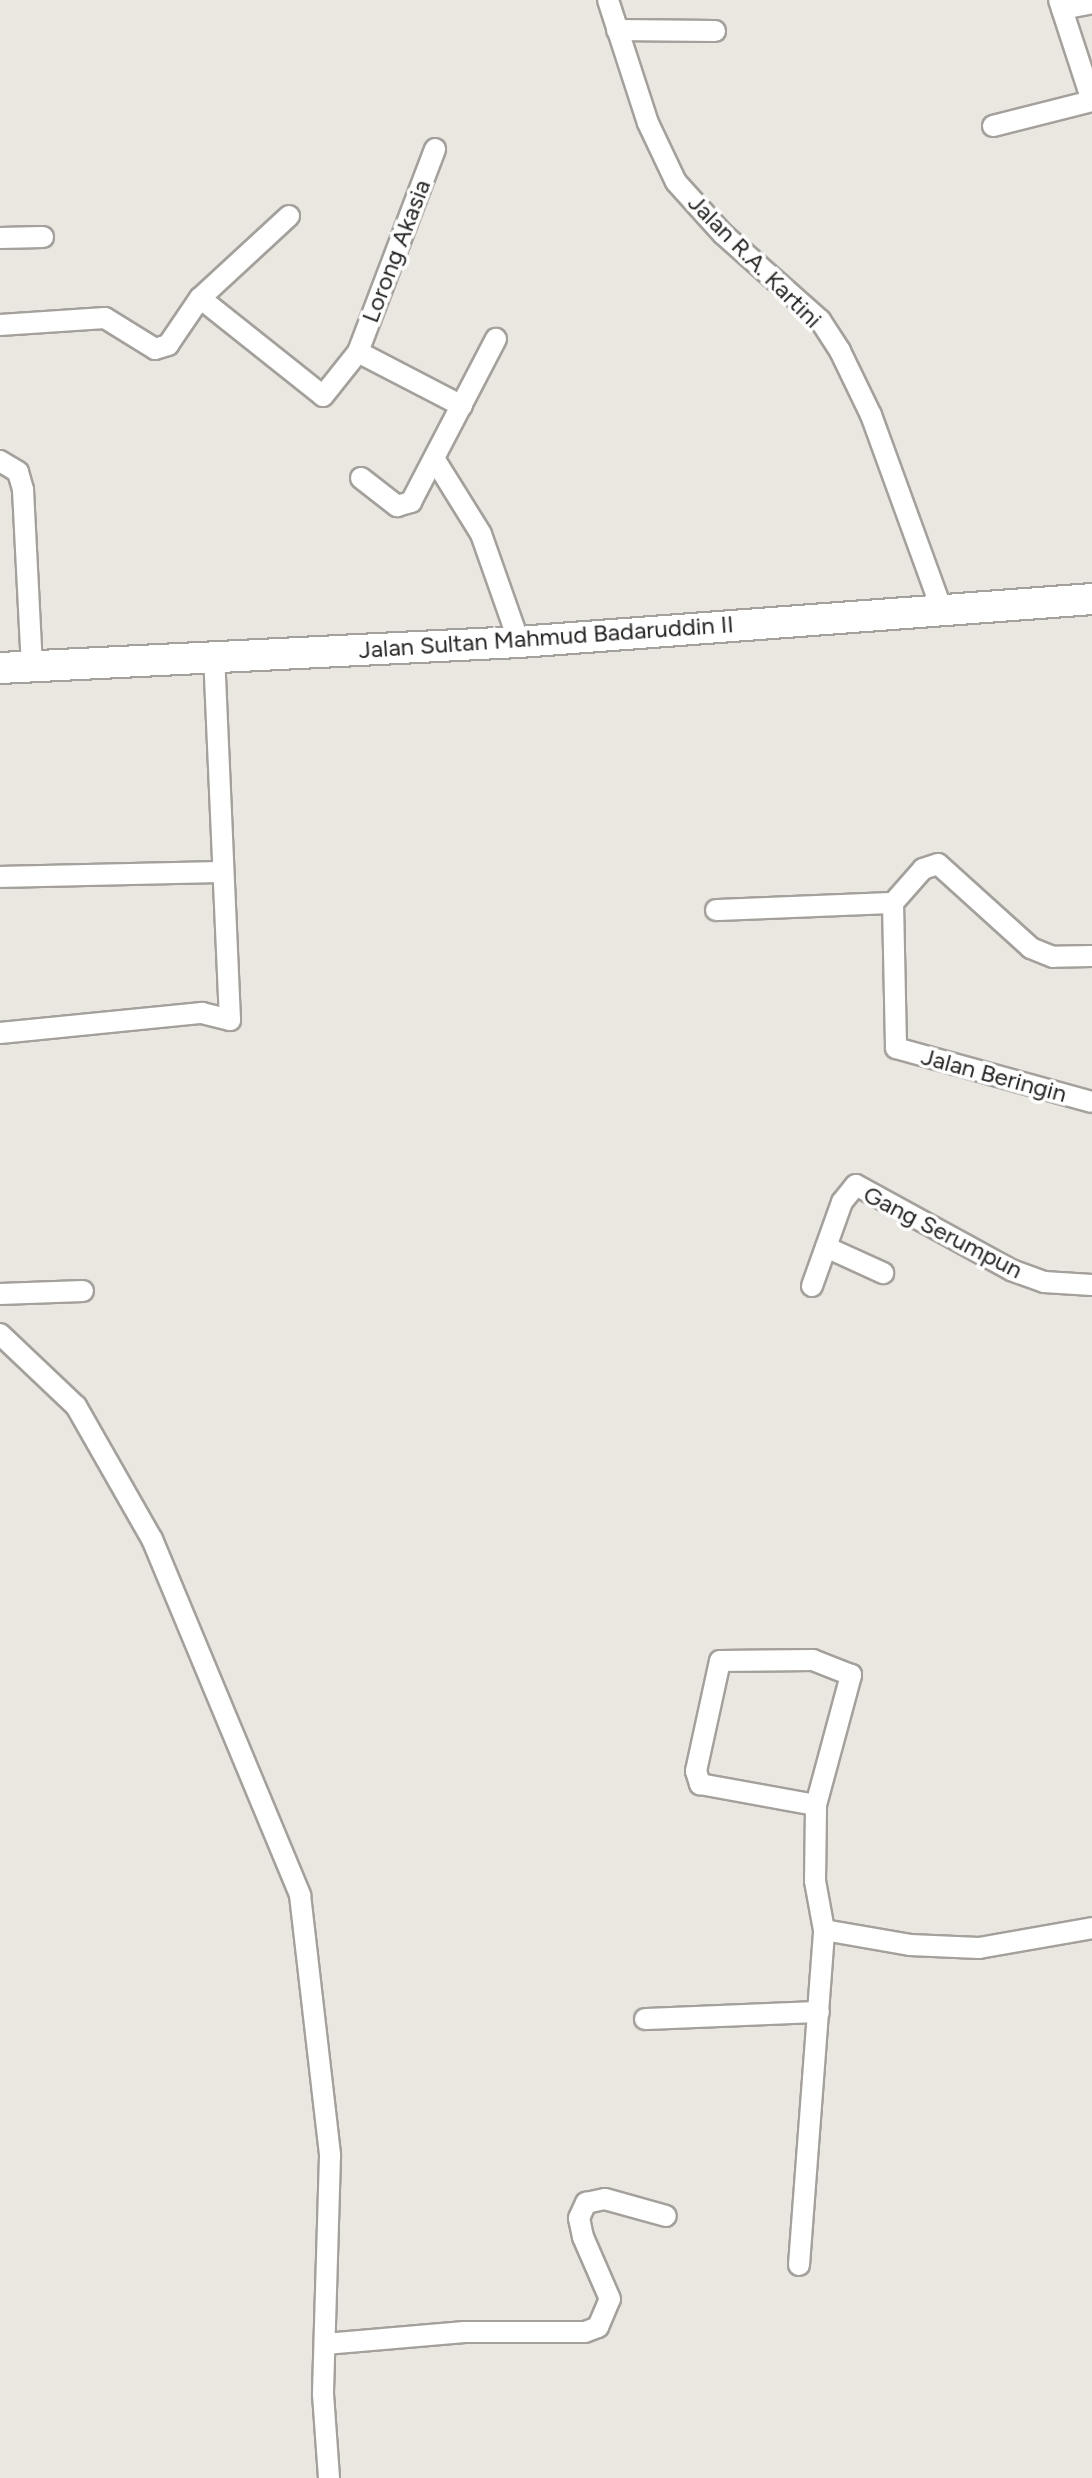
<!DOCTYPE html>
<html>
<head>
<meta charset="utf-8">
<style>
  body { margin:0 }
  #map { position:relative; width:1092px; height:2478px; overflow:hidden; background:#eae6e0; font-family:Figtree,sans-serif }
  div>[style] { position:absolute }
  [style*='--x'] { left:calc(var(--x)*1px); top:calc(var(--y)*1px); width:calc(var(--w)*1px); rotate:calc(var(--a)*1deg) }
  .roads { filter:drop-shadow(2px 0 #a4a09b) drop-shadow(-2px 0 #a4a09b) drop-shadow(0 2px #a4a09b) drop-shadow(0 -2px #a4a09b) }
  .minor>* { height:20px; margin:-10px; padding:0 10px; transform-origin:10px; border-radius:10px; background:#fff }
  .highway>* { height:30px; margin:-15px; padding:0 15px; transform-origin:15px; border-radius:15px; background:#fff }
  span { translate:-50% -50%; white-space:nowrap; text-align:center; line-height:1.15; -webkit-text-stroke:7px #fff; paint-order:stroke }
  .street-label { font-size:24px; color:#272523 }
</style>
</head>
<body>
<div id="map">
  <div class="roads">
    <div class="minor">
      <div style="--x:608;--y:0;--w:129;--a:72"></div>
      <div style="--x:648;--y:123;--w:65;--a:64.6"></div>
      <div style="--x:676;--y:182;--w:70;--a:47.9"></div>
      <div style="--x:723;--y:234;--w:130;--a:41.6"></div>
      <div style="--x:820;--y:320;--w:37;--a:57"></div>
      <div style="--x:840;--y:351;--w:71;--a:64.2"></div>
      <div style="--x:871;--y:415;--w:208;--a:70"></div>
      <div style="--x:1059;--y:0;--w:106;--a:71.9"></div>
      <div style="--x:1062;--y:9;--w:31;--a:-11"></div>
      <div style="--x:617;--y:30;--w:98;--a:0.6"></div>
      <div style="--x:993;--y:126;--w:102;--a:-14.2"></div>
      <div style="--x:289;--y:216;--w:121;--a:137.3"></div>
      <div style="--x:200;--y:298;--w:157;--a:38.5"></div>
      <div style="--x:323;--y:396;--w:56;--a:-51.5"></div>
      <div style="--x:358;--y:352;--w:217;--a:-69.2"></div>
      <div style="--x:0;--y:238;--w:43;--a:-1.3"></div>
      <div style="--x:0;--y:325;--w:105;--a:-3.8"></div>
      <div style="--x:105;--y:318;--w:59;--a:31.8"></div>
      <div style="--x:155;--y:349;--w:14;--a:-17"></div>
      <div style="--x:168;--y:345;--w:57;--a:-55.8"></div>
      <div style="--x:358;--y:352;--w:117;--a:27.4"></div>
      <div style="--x:435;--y:460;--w:87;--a:58.1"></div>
      <div style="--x:481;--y:534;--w:114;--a:70.6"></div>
      <div style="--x:0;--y:461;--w:21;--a:31"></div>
      <div style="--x:18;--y:472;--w:19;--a:74"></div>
      <div style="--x:23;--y:490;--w:176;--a:87.1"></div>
      <div style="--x:361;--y:478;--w:46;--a:37.9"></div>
      <div style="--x:397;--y:506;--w:15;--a:-16"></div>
      <div style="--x:411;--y:502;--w:184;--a:-62.5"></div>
      <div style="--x:0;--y:877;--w:221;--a:-1.3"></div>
      <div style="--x:716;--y:910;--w:177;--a:-2.3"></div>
      <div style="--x:1092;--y:956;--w:39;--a:179"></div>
      <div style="--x:1053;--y:957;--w:24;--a:-158"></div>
      <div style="--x:1031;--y:948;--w:125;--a:-137.9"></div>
      <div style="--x:938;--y:864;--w:16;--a:162"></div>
      <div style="--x:923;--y:869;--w:45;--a:131.4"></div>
      <div style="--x:893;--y:903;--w:145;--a:88.8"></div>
      <div style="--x:896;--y:1048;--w:203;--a:15.4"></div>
      <div style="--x:0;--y:1033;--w:203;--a:-5.7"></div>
      <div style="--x:202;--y:1013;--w:29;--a:14"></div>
      <div style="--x:230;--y:1020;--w:362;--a:-92.5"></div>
      <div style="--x:826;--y:1247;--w:63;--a:24.5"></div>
      <div style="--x:812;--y:1286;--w:89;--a:-70.3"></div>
      <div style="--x:842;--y:1202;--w:22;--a:-51"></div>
      <div style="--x:856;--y:1185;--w:177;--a:28.7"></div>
      <div style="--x:1011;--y:1270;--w:35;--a:20"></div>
      <div style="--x:1044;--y:1282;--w:48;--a:3.6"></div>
      <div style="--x:0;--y:1294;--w:83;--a:-2.1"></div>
      <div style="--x:0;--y:1334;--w:105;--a:43.5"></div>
      <div style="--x:76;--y:1406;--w:153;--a:60.3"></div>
      <div style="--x:152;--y:1539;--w:386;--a:67.4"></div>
      <div style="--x:300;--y:1895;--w:263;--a:83.4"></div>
      <div style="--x:330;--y:2156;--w:238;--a:91.7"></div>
      <div style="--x:323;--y:2394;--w:84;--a:85.9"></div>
      <div style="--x:824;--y:1930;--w:87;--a:9.9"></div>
      <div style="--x:910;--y:1945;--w:69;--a:2.5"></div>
      <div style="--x:979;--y:1948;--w:115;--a:-10"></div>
      <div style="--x:645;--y:2019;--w:174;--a:-2.3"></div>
      <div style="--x:799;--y:2265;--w:336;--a:-85.7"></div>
      <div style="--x:824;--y:1930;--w:50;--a:-100.4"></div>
      <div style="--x:815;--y:1881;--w:76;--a:-89.2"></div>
      <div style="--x:816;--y:1805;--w:135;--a:-74.9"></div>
      <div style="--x:851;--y:1675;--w:41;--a:-158.5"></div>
      <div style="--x:813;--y:1660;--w:93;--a:179.4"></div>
      <div style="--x:720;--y:1661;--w:113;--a:102.3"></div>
      <div style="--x:696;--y:1771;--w:14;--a:73"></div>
      <div style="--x:700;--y:1784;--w:118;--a:10.3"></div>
      <div style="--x:325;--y:2344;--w:140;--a:-4.9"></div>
      <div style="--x:464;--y:2332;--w:121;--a:0"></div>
      <div style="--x:585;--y:2332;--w:14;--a:-21"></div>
      <div style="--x:598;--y:2327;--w:30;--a:-67"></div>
      <div style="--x:610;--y:2299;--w:68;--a:-113.5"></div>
      <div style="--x:583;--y:2237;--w:19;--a:-102"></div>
      <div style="--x:579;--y:2218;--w:17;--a:-65"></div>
      <div style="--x:586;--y:2203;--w:19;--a:-12"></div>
      <div style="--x:605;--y:2199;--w:63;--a:15.6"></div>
    </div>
    <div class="highway">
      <div style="--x:0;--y:668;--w:520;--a:-2.87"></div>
      <div style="--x:519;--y:642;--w:575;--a:-4.29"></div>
    </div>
  </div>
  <div class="street-label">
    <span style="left:396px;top:251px;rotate:-69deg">Lorong Akasia</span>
    <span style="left:755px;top:261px;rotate:45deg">Jalan R.A. Kartini</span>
    <span style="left:546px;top:637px;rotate:-4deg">Jalan Sultan Mahmud Badaruddin II</span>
    <span style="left:994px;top:1075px;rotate:15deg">Jalan Beringin</span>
    <span style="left:943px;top:1232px;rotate:27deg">Gang Serumpun</span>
  </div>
</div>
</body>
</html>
